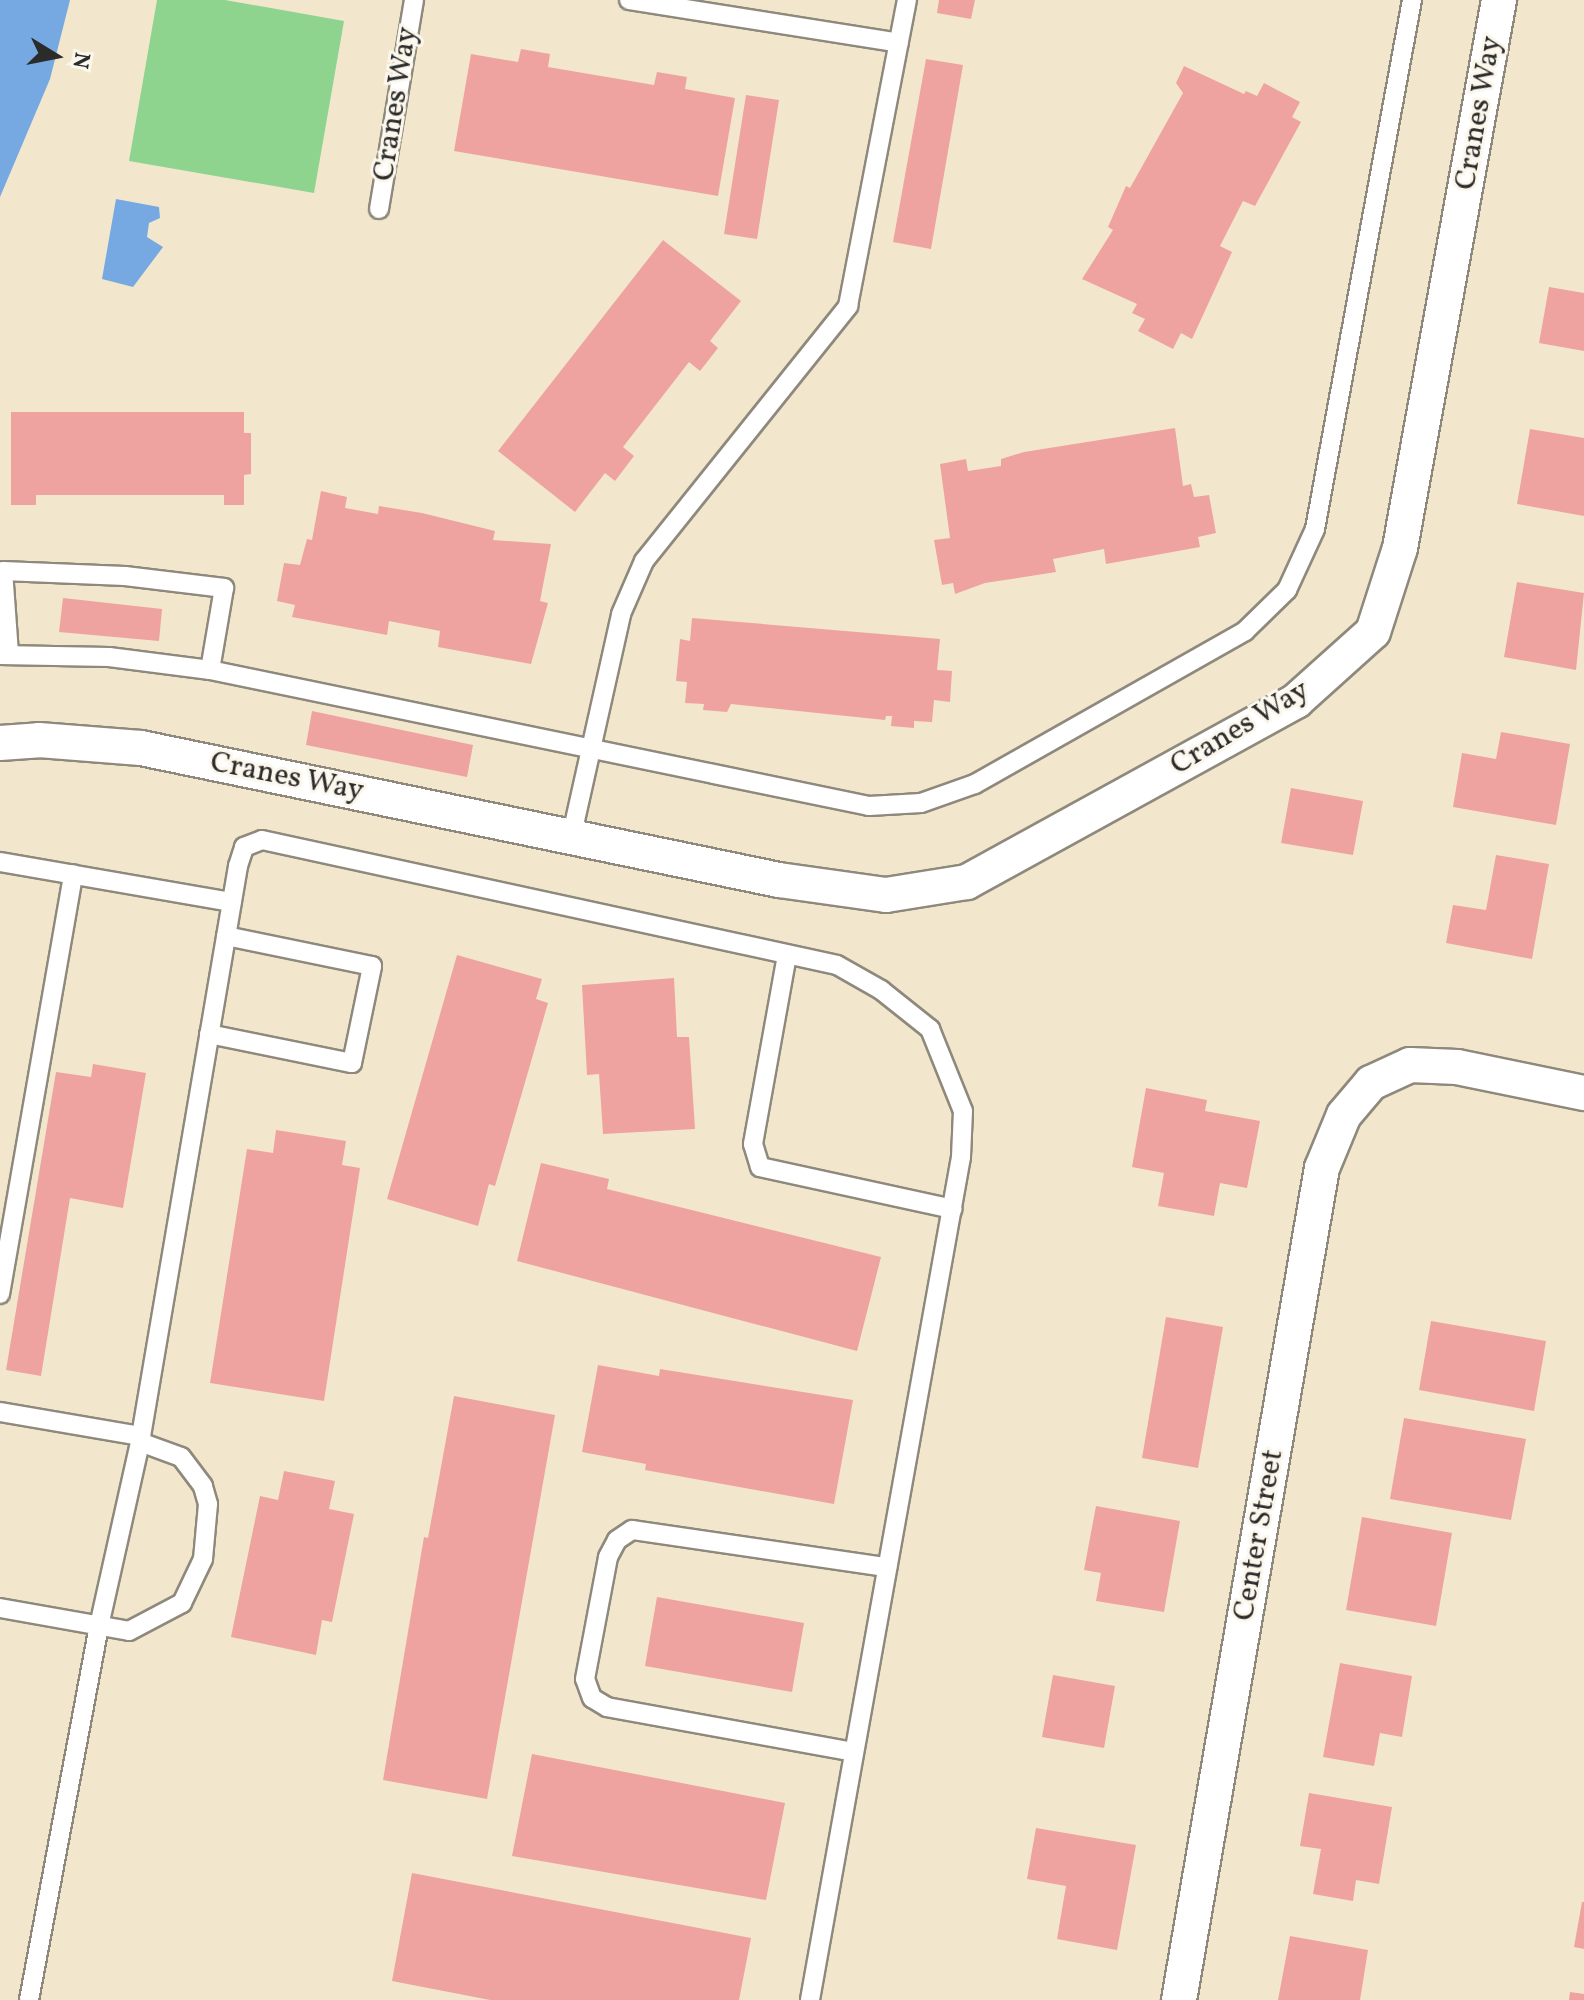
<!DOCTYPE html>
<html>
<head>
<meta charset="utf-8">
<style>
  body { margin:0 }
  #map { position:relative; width:1584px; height:2000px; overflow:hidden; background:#f2e7cd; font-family:Vollkorn,serif }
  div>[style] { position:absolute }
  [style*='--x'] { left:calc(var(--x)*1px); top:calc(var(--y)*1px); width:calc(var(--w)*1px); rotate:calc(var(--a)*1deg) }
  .green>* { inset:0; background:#8fd48e }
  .water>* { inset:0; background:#76a8e1 }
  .building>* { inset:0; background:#eea3a1 }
  .roads { filter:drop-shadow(2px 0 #8e897c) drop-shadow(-2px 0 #8e897c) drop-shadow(0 2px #8e897c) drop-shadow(0 -2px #8e897c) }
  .lane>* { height:18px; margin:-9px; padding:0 9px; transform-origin:9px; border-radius:9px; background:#fff }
  .street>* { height:34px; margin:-17px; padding:0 17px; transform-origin:17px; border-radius:17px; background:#fff }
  span { translate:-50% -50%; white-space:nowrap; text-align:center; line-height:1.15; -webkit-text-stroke:6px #fbf7ec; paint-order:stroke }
  .street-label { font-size:30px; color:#2b2b2b }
  .north { position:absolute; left:16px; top:16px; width:80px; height:80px; -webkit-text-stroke:6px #fbf7ec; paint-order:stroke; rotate:100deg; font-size:22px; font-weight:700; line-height:32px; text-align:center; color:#2b2b2b }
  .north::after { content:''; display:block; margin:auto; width:28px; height:36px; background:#2b2b2b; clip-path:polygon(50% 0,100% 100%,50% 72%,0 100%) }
</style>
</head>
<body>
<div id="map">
  <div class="green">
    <div style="clip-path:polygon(157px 0,225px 0,344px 21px,314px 193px,129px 161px)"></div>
  </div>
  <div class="water">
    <div style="clip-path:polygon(0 0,70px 0,50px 79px,0 197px)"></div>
    <div style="clip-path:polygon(116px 199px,159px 207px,160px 218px,149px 223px,147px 237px,163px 247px,133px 287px,102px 279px)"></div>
  </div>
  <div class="building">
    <div style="clip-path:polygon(939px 0,975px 0,971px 19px,937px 13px)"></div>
    <div style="clip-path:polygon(521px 49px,550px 54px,548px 67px,654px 85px,657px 72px,687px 77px,685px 89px,735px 98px,718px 196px,454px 151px,471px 54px,518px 62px)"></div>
    <div style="clip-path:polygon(926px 59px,963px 65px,931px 249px,893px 242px)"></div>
    <div style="clip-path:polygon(1184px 66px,1244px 94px,1246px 91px,1257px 96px,1264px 83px,1300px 102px,1292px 117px,1301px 122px,1255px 206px,1243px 201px,1220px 246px,1232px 252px,1192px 339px,1181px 333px,1173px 349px,1138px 331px,1145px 319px,1132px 313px,1137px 304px,1082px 279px,1113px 230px,1108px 227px,1126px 186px,1130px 188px,1183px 93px,1176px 83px)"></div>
    <div style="clip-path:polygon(746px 95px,779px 100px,757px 239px,724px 234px)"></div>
    <div style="clip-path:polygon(663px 240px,741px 301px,710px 341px,718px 348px,700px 371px,689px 362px,623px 447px,634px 456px,615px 481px,605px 473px,575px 512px,498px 451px)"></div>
    <div style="clip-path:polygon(1549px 287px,1584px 293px,1584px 351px,1539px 343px)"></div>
    <div style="clip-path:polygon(11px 412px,244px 412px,244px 433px,251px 433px,251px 474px,244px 475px,244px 505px,224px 505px,224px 495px,36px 495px,36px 505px,11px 505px)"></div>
    <div style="clip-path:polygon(1175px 428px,1183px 486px,1191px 484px,1194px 497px,1209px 495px,1216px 533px,1198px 537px,1200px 547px,1106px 564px,1104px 549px,1053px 559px,1056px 572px,985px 583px,955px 594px,953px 583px,942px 585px,934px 540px,950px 538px,940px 464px,966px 459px,968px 471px,1001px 466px,1001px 459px,1024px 452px)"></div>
    <div style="clip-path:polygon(1530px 429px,1584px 438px,1584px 516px,1517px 504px)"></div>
    <div style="clip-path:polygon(321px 491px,347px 497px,345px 508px,378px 514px,379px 506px,422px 513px,495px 531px,493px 540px,551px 544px,540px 601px,548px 603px,531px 664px,438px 647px,440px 631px,389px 621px,387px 635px,292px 617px,295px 605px,277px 601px,284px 563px,300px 565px,307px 539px,312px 540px)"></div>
    <div style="clip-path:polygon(1517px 582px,1584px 593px,1576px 670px,1504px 657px)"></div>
    <div style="clip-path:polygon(63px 598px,162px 609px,159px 641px,59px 632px)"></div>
    <div style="clip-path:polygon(692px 618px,940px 639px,937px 670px,952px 671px,950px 702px,934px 700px,932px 722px,914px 721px,914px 728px,891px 726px,892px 716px,886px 716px,885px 720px,731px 704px,727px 712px,703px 710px,704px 704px,685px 703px,687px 682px,676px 681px,680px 639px,690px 641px)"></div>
    <div style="clip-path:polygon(312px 711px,473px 745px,467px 777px,306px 745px)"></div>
    <div style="clip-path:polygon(1501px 732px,1570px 744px,1556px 825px,1453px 807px,1462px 753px,1496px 759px)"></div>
    <div style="clip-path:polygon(1291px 788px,1363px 801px,1353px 855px,1281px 843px)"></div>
    <div style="clip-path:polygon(1496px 855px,1549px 864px,1532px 959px,1446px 943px,1453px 905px,1486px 910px)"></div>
    <div style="clip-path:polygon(457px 955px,542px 979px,536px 999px,548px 1003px,495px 1186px,489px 1184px,478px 1226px,387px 1199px)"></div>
    <div style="clip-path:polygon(674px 978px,677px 1037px,689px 1037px,695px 1129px,603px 1134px,599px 1074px,587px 1075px,582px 985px)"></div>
    <div style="clip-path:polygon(93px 1064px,146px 1073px,123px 1208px,70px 1198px,41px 1376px,6px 1370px,56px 1072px,91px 1077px)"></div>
    <div style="clip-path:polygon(1146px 1088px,1207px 1100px,1205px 1111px,1260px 1121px,1247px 1188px,1220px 1183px,1214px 1216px,1158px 1206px,1164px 1173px,1132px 1167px)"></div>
    <div style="clip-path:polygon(276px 1130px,346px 1141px,342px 1165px,360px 1168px,324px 1401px,210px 1383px,247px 1149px,273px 1153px)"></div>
    <div style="clip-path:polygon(541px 1163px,609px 1179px,607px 1189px,881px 1257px,857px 1351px,517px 1261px)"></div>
    <div style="clip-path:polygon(1166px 1317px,1223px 1327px,1198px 1468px,1142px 1458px)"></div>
    <div style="clip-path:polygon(1431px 1321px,1546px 1341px,1534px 1411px,1419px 1390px)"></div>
    <div style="clip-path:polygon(598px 1365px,659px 1376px,660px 1369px,853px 1400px,834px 1504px,645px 1470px,646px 1464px,582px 1452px)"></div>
    <div style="clip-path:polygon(454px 1396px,555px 1415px,487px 1799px,383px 1780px,424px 1537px,428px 1538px)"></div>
    <div style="clip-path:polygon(1404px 1418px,1526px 1439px,1511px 1520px,1390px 1499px)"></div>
    <div style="clip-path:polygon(284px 1471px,335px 1481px,329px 1509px,354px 1514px,332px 1622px,322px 1620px,316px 1655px,231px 1637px,260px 1496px,278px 1500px)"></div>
    <div style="clip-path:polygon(1096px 1506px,1180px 1521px,1164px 1612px,1096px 1601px,1101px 1573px,1084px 1570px)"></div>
    <div style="clip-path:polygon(1362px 1517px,1452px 1533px,1436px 1626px,1346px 1610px)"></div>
    <div style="clip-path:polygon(657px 1597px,804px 1623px,792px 1692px,645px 1666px)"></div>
    <div style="clip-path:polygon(1340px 1663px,1412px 1676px,1402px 1737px,1380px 1733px,1374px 1766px,1323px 1757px)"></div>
    <div style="clip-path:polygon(1053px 1675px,1115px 1686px,1104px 1748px,1042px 1737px)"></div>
    <div style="clip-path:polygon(532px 1754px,785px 1803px,766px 1900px,512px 1856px)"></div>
    <div style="clip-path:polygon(1309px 1793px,1392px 1807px,1379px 1884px,1356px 1880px,1353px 1901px,1313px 1894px,1321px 1849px,1300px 1846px)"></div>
    <div style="clip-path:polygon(1036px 1828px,1136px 1845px,1117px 1950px,1057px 1939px,1066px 1886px,1027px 1879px)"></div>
    <div style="clip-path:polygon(412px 1873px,751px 1938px,739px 2000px,490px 2000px,392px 1981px)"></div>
    <div style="clip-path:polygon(1582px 1902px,1584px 1902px,1584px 1949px,1574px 1947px)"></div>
    <div style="clip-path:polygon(1290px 1936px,1368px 1950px,1360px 2000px,1278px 2000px)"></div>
    <div style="clip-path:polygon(1570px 1992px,1584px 1994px,1584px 2000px,1569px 2000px)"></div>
  </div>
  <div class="roads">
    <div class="lane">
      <div style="--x:629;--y:0;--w:273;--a:9"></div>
      <div style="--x:379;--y:209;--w:212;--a:-80.5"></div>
      <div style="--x:9;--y:654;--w:83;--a:-94.1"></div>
      <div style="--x:3;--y:571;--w:122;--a:2.3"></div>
      <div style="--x:125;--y:576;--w:100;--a:6.9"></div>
      <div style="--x:224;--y:588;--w:83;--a:99.7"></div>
      <div style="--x:0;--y:655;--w:109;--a:1.1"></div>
      <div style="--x:109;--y:657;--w:102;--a:7.3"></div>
      <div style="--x:210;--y:670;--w:673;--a:11.66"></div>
      <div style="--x:869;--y:806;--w:52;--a:-3.3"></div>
      <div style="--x:921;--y:803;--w:57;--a:-19.4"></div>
      <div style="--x:975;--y:784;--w:310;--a:-29.5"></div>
      <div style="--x:1245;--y:631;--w:59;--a:-44.3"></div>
      <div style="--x:1287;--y:590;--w:67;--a:-65.3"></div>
      <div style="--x:1315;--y:529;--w:538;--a:-79.61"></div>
      <div style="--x:572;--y:834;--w:225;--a:-77.4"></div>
      <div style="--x:621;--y:614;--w:58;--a:-66.5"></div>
      <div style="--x:644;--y:561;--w:327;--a:-51.3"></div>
      <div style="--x:848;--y:306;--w:312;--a:-79.1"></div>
      <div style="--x:0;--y:862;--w:235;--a:9.8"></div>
      <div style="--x:787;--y:955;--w:192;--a:100.2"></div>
      <div style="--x:753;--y:1144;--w:24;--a:73"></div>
      <div style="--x:760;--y:1167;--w:197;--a:12.3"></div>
      <div style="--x:209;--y:1034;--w:146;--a:11.5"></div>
      <div style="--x:352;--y:1063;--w:99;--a:-78.3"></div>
      <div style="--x:372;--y:966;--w:149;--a:-168.4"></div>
      <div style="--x:0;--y:1294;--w:426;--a:-80.1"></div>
      <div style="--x:0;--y:1412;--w:143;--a:9.7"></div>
      <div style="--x:0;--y:1608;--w:131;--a:10.1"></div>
      <div style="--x:129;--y:1631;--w:60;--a:-27.8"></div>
      <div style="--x:182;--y:1603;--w:49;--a:-64.5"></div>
      <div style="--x:203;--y:1559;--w:55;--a:-84.8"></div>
      <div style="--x:208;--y:1504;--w:19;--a:-106"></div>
      <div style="--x:203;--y:1486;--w:36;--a:-127"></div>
      <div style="--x:181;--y:1457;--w:44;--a:-159.9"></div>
      <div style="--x:854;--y:1752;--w:251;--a:-169.7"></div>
      <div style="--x:607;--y:1707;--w:17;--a:-149"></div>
      <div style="--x:592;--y:1698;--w:20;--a:-110"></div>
      <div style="--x:585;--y:1679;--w:124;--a:-79.3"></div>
      <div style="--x:608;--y:1557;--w:19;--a:-62"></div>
      <div style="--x:617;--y:1540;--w:18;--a:-34"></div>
      <div style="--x:632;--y:1530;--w:258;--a:8.3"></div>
      <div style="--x:29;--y:2000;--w:380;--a:-79.4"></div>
      <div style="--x:99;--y:1626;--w:189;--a:-77.4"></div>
      <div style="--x:140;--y:1442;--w:584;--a:-80.34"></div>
      <div style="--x:238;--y:866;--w:20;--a:-72"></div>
      <div style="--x:244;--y:847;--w:19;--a:-21"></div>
      <div style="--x:262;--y:840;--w:588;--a:12.26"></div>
      <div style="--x:837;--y:965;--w:51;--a:29.6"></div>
      <div style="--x:881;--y:990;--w:63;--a:38.5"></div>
      <div style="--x:930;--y:1029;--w:88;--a:68.1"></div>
      <div style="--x:963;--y:1111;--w:46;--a:92.5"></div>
      <div style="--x:961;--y:1157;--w:856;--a:100.16"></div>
    </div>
    <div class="street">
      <div style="--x:0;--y:743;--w:39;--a:-4"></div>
      <div style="--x:39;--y:740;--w:102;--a:4.5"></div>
      <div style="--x:141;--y:748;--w:652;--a:11.69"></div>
      <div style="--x:779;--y:880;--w:108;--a:8"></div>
      <div style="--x:886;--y:895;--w:82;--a:-9.1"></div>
      <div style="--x:967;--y:882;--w:376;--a:-28.8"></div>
      <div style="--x:1296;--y:701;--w:103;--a:-41.9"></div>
      <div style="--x:1373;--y:632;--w:88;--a:-72.2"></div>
      <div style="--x:1400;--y:548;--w:557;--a:-79.76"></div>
      <div style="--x:1179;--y:2000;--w:844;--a:-80.25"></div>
      <div style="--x:1322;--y:1168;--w:57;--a:-67.5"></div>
      <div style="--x:1344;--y:1115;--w:42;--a:-49.8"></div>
      <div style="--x:1371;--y:1083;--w:43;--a:-24.8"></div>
      <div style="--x:1410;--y:1065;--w:47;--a:2.4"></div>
      <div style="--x:1457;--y:1067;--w:130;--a:11.6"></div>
    </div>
  </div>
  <div class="street-label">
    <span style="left:396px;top:104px;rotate:-81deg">Cranes Way</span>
    <span style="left:1479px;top:113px;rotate:-80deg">Cranes Way</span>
    <span style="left:1240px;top:728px;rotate:-31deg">Cranes Way</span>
    <span style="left:287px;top:777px;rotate:11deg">Cranes Way</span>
    <span style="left:1259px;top:1535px;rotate:-80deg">Center Street</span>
  </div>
  <div class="north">N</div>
</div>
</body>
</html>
